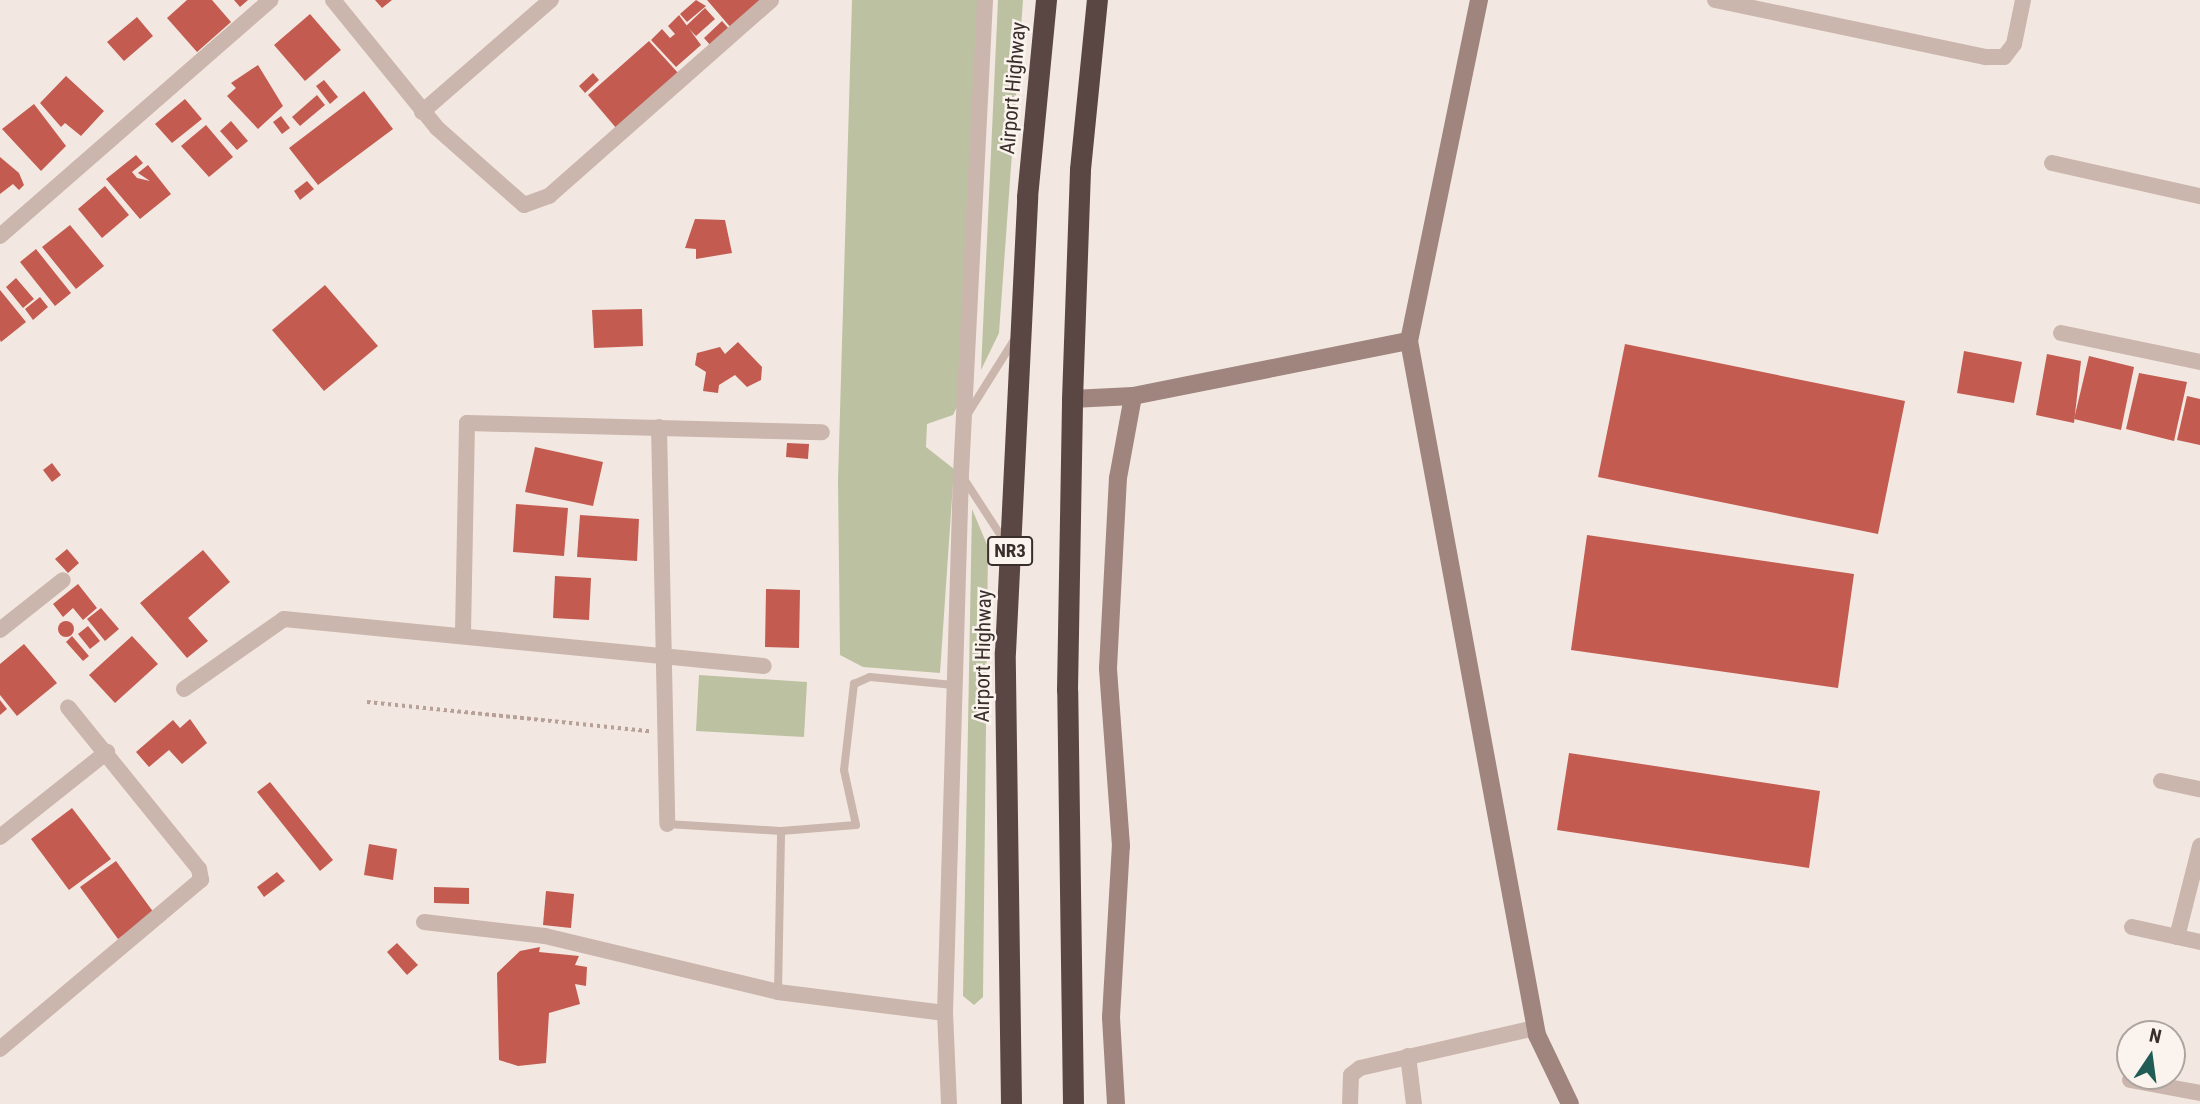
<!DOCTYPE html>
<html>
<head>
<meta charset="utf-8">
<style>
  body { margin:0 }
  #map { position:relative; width:2200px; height:1104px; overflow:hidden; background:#f3e8e1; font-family:"Roboto Condensed",sans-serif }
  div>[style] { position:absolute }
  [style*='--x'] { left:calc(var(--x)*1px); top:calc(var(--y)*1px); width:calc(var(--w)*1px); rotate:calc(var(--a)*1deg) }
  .green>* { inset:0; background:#bcc2a1 }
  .building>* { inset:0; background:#c35b50 }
  .round { border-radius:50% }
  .path>* { height:3.5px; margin-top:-1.75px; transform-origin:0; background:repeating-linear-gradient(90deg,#b7a097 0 3.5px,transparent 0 7px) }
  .lane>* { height:8px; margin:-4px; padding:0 4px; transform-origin:4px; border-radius:4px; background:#cbb6ad }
  .street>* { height:16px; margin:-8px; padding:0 8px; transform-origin:8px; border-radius:8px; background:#cbb6ad }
  .secondary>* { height:18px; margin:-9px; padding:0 9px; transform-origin:9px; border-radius:9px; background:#9f857e }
  .highway>* { height:21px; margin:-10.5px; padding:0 10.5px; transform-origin:10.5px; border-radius:10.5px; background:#5a4743 }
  span { translate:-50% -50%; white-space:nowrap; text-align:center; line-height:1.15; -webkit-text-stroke:5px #faf3ee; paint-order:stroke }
  .shield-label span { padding:2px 5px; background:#faf3ee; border:2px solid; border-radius:5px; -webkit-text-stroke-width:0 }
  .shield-label { font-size:19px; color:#3a2e2b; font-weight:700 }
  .street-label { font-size:21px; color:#3a2e2b }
  .north { position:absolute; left:2116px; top:1020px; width:70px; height:70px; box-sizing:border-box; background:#faf3ee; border:2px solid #ada4a0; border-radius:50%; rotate:13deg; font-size:19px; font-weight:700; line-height:28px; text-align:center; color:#3a2e2b }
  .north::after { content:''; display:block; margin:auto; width:24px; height:32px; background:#215b56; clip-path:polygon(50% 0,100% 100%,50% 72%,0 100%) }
</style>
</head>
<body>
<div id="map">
  <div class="green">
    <div style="clip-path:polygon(852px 0,979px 0,958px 405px,953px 415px,927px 424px,926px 447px,954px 469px,940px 673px,863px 667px,840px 655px,838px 480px)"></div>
    <div style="clip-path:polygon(998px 0,1023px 0,999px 333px,981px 370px)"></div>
    <div style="clip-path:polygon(972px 509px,988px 547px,983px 997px,974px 1005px,963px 996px)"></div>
    <div style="clip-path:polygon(699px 675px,807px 682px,804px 737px,696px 731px)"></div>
  </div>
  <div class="building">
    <div style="clip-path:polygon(187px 0,212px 0,231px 22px,197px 52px,167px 18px)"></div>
    <div style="clip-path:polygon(234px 0,248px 0,240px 7px)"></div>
    <div style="clip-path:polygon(375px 0,392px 0,382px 8px)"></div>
    <div style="clip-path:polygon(696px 0,706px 6px,687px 22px,680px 14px)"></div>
    <div style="clip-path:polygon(707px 0,764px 0,732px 29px)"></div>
    <div style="clip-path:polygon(705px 8px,715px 19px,696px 36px,686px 26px)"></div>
    <div style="clip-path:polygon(310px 14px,341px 50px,305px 81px,274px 45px)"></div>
    <div style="clip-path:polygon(679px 15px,701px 45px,676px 67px,651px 40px,662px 29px,670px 38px,675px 34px,668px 26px)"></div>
    <div style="clip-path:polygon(137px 17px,153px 36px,124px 61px,107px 42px)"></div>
    <div style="clip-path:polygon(722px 21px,730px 30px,711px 46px,704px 38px)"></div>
    <div style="clip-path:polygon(649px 41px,679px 74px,617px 129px,588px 95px)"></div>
    <div style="clip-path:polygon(258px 65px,283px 106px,258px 129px,227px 96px,236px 88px,231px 83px)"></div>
    <div style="clip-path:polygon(593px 73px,599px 80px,585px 93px,579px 86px)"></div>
    <div style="clip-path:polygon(66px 76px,104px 111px,81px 136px,65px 123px,61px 127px,40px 103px)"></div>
    <div style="clip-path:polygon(324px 80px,338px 97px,330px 104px,316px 86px)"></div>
    <div style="clip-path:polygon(364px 91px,393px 129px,318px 185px,289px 148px)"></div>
    <div style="clip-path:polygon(317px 95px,325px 105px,300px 126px,292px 117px)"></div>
    <div style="clip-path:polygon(185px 99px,202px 119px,172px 143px,155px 124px)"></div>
    <div style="clip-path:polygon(34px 104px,66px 146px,41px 171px,2px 129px)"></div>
    <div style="clip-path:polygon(281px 116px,290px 128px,282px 134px,273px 122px)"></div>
    <div style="clip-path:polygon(231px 121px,248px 141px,237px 150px,220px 131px)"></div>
    <div style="clip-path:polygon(206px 125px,233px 157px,209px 177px,181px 146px)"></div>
    <div style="clip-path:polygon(136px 155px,143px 163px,132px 172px,137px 178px,150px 181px,138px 173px,148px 165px,171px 194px,140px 219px,106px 179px)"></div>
    <div style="clip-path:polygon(0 157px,19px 173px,24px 185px,19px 190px,13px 184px,0 194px)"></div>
    <div style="clip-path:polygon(307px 181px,314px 189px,300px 200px,294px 191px)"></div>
    <div style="clip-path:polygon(105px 186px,129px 215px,102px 238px,78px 209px)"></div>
    <div style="clip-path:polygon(695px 219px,725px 220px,732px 253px,696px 259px,696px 249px,685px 248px)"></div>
    <div style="clip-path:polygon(70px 225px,104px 266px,76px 289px,42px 247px)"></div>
    <div style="clip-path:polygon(36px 249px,71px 293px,55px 306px,20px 262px)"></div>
    <div style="clip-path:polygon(16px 278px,34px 299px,23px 308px,6px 287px)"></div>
    <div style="clip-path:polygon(325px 285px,378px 346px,324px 391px,272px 330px)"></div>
    <div style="clip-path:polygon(0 290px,26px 322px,1px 342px,0 340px)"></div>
    <div style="clip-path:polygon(40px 297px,48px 307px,33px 320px,25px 309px)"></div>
    <div style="clip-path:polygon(642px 309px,643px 346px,594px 348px,592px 310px)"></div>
    <div style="clip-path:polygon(738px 342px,762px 367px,761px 380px,747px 387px,735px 375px,719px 385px,718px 393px,703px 391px,706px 372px,695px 365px,697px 353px,720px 347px,725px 354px)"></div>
    <div style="clip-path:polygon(1625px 344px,1905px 401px,1878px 534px,1598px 477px)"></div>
    <div style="clip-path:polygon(1964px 351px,2022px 362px,2014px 403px,1957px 393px)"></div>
    <div style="clip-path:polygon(2047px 354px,2081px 361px,2074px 423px,2036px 415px)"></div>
    <div style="clip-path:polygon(2089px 356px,2134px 367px,2121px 430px,2074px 419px)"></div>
    <div style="clip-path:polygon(2139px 373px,2187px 382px,2174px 441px,2126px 429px)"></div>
    <div style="clip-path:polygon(2187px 396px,2200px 399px,2200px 445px,2177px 440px)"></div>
    <div style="clip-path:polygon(787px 443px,809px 444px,808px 459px,786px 457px)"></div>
    <div style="clip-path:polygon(535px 447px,603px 462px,593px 506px,525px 492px)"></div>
    <div style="clip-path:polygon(52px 463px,61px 475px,52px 482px,43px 470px)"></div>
    <div style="clip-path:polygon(516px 504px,568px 508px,564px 556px,513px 552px)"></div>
    <div style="clip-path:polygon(580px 515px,639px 519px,637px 561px,577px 557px)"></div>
    <div style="clip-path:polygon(1587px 535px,1854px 574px,1838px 688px,1571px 650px)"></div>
    <div style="clip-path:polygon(67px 549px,79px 563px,68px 573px,55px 559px)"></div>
    <div style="clip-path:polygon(203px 550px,230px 582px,188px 618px,208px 641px,187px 658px,140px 603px)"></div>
    <div style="clip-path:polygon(555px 576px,591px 578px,589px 620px,553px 618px)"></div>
    <div style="clip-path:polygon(78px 584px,97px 608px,83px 620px,73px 608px,63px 617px,53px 604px)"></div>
    <div style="clip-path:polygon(766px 589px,800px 590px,799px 648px,765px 647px)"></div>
    <div style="clip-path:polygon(101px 608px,119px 629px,105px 641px,87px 619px)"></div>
    <div class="round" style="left:58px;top:621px;width:16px;height:16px"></div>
    <div style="clip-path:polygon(88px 626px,100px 641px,90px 649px,78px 634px)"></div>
    <div style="clip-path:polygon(72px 636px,89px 656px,83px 661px,66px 642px)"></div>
    <div style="clip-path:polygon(132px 636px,158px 664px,115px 703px,89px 675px)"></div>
    <div style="clip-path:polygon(24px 644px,57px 683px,17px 716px,0 695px,0 664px)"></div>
    <div style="clip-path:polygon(0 700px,7px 709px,0 715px)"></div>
    <div style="clip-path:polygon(190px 719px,207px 743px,182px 764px,169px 750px,149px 767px,136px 752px,173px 720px,180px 728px)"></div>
    <div style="clip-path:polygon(1569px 753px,1820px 791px,1809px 868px,1557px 830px)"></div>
    <div style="clip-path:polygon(270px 782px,333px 860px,320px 871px,257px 792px)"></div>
    <div style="clip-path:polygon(72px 808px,111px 859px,69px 890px,31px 839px)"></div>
    <div style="clip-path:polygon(369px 844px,397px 849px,393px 880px,364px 875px)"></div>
    <div style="clip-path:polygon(116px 861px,154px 913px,118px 939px,80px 887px)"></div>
    <div style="clip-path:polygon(277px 872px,285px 881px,264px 897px,257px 887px)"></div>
    <div style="clip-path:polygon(434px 887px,469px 888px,469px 904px,434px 903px)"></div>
    <div style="clip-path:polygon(546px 891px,574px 894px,571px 928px,543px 925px)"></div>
    <div style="clip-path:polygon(397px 943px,418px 965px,407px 975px,387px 952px)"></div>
    <div style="clip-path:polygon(540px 947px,539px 952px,579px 956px,575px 965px,587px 967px,586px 986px,575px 984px,580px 1004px,549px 1013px,546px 1063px,518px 1066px,499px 1060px,497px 973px,520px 951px)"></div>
  </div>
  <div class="path">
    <div style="--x:367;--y:702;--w:284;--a:5.9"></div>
  </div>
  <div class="lane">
    <div style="--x:967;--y:415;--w:89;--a:-57.9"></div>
    <div style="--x:964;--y:479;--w:75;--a:56.9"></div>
    <div style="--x:667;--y:824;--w:114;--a:3.5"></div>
    <div style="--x:781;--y:831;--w:75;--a:-4.6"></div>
    <div style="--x:856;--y:825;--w:56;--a:-102.3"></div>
    <div style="--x:844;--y:770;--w:87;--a:-83.4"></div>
    <div style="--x:854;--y:684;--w:17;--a:-24"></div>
    <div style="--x:870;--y:677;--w:84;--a:5.4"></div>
    <div style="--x:778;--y:992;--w:161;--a:-88.9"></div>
  </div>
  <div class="street">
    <div style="--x:333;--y:0;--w:165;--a:50.9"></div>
    <div style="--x:437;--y:128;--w:116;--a:41.5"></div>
    <div style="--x:524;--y:205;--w:27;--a:-20"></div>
    <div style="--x:549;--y:196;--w:296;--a:-41.4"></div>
    <div style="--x:1715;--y:0;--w:277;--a:11.9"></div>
    <div style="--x:1986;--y:57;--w:18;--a:0"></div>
    <div style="--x:2004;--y:57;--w:16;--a:-52"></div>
    <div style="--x:2014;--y:44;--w:45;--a:-78.4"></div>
    <div style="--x:422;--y:112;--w:171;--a:-41"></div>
    <div style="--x:2052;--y:163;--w:152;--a:12.6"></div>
    <div style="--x:0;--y:236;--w:359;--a:-41.1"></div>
    <div style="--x:2061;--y:333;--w:142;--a:11.8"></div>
    <div style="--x:659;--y:427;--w:397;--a:88.8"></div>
    <div style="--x:0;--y:630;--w:80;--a:-38.4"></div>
    <div style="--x:463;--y:633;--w:210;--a:-88.9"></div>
    <div style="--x:467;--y:423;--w:355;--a:1.5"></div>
    <div style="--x:184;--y:689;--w:122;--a:-35"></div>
    <div style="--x:284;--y:619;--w:482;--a:5.6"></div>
    <div style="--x:2161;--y:781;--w:40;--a:12"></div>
    <div style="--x:0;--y:837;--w:137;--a:-38.5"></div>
    <div style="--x:424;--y:922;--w:122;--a:6.6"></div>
    <div style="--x:545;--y:936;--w:240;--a:13.5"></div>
    <div style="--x:778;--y:992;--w:168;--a:7.2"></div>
    <div style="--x:2132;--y:927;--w:70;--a:12.4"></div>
    <div style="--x:2177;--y:937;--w:94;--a:-75.8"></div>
    <div style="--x:0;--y:1049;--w:263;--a:-40.1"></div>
    <div style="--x:201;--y:880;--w:11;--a:-100"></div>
    <div style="--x:199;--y:869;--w:208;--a:-129"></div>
    <div style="--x:1408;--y:1056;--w:48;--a:82.9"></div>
    <div style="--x:2130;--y:1080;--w:71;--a:10.5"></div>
    <div style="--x:949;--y:1104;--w:91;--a:-92.5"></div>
    <div style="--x:945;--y:1013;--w:539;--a:-88.3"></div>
    <div style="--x:961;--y:474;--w:475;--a:-87.1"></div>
    <div style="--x:1350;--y:1104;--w:29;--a:-88"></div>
    <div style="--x:1351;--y:1075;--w:11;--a:-38"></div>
    <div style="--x:1360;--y:1068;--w:180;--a:-12.9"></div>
  </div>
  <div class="secondary">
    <div style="--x:1479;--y:0;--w:348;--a:101.6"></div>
    <div style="--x:1409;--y:341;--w:706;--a:79.55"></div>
    <div style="--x:1537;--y:1035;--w:76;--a:64.4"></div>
    <div style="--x:1072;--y:399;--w:61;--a:-2.8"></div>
    <div style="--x:1133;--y:396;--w:281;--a:-11.3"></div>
    <div style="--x:1116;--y:1104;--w:87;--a:-93.3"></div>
    <div style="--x:1111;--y:1017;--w:171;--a:-86.7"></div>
    <div style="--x:1121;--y:846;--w:178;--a:-94.2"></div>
    <div style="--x:1108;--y:668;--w:190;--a:-87"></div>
    <div style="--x:1118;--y:478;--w:83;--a:-79.6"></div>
  </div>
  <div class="highway">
    <div style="--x:1011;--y:1104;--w:452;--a:-90.8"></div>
    <div style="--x:1005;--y:652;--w:456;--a:-87.2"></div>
    <div style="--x:1027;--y:197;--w:198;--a:-84.5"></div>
    <div style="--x:1073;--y:1104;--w:414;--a:-90.8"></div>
    <div style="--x:1067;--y:690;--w:291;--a:-89"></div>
    <div style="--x:1072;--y:399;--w:230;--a:-88"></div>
    <div style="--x:1080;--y:169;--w:170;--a:-84.3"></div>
  </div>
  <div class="shield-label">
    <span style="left:1010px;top:551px">NR3</span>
  </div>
  <div class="street-label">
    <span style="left:1013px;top:88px;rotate:-85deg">Airport Highway</span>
    <span style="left:983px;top:656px;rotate:-89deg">Airport Highway</span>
  </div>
  <div class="north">N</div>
</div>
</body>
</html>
